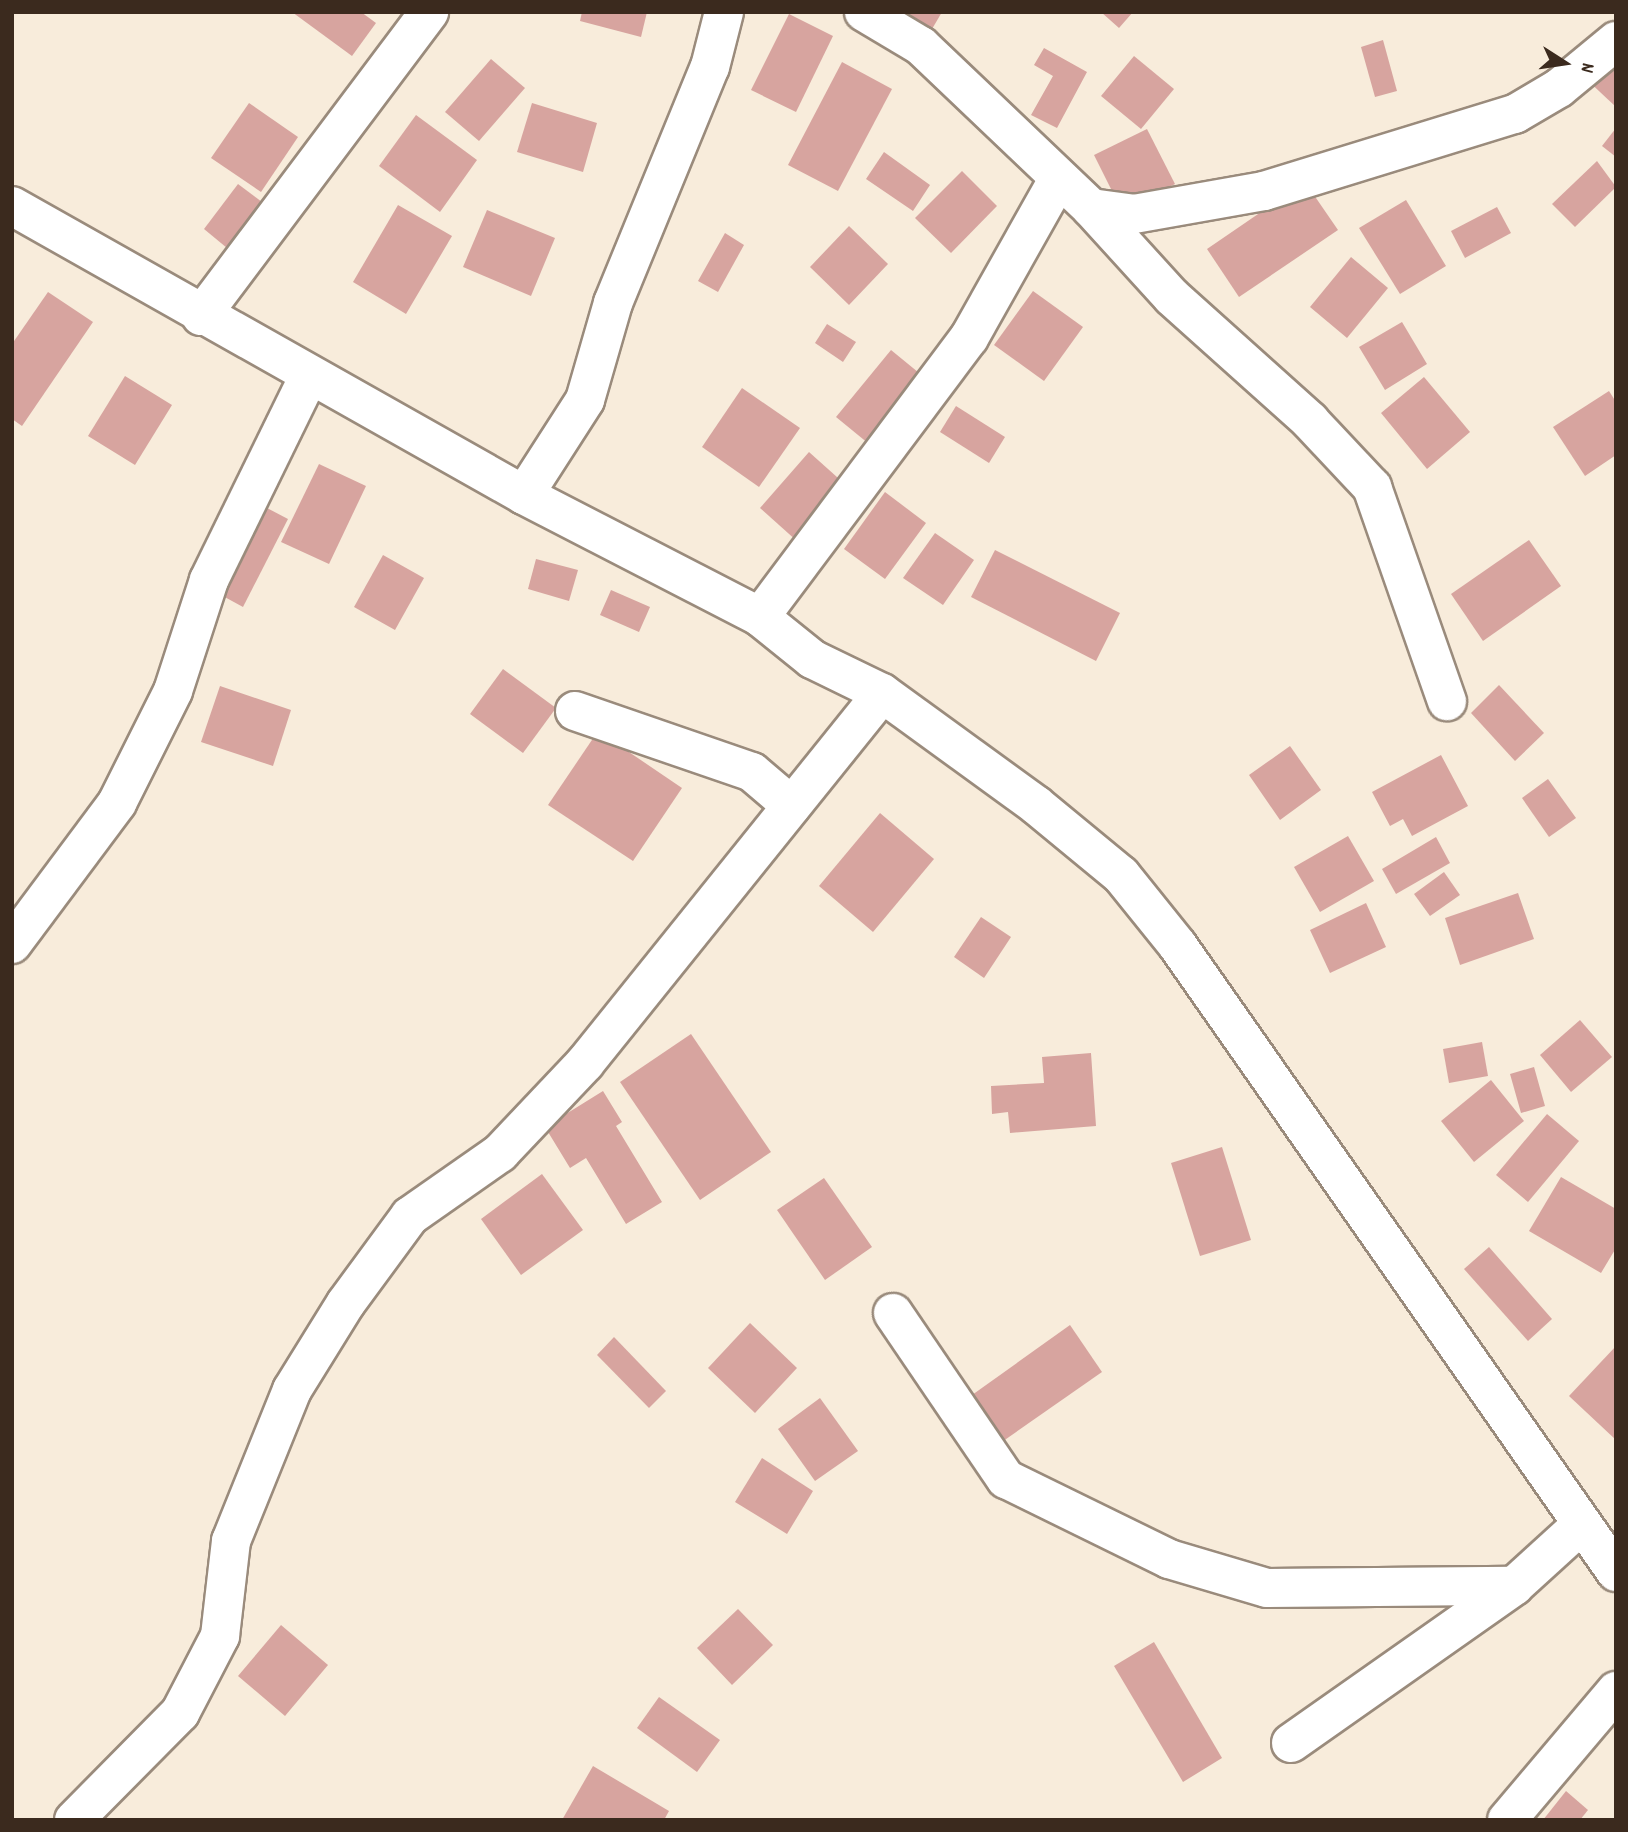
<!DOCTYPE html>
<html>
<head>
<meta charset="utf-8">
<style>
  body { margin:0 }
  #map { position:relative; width:1628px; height:1832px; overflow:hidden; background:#f8ecdb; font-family:Dekko,sans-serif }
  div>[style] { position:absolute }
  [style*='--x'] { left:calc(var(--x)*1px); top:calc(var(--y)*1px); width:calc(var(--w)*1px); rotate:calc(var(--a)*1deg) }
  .building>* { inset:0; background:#d7a49f }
  .roads { filter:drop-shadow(2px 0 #9a8b7c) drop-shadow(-2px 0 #9a8b7c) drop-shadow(0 2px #9a8b7c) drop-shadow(0 -2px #9a8b7c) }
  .minor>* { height:38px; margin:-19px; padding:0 19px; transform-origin:19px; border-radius:19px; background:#fff }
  span { translate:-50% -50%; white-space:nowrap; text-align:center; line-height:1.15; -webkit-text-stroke:5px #fff; paint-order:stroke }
  .frame { position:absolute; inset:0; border:14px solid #3b2a1e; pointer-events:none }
  .north { position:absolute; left:1530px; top:28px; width:70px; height:70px; -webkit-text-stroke:5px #fff; paint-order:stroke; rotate:102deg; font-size:19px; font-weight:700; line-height:28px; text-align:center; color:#3b2a1e }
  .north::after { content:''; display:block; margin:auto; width:24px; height:32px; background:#3b2a1e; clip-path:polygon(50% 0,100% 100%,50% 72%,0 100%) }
</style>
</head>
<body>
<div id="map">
  <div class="building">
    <div style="clip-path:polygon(292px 12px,361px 12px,376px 23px,352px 56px)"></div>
    <div style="clip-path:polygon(582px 12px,647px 12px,641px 37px,580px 21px)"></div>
    <div style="clip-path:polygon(877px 12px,942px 12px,925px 41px)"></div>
    <div style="clip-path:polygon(1101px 12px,1133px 12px,1119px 28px)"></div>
    <div style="clip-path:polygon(789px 14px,833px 36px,796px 112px,751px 90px)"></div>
    <div style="clip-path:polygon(1383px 40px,1397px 91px,1375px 97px,1361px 47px)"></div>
    <div style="clip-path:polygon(1616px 43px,1616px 107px,1584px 77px)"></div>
    <div style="clip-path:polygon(1044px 48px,1087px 72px,1057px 128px,1031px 115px,1053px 76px,1034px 65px)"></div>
    <div style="clip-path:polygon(1134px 56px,1174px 89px,1141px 129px,1101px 96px)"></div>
    <div style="clip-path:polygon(491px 59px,525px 88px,479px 141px,445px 112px)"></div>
    <div style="clip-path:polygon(842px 62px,892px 89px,838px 191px,788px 165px)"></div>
    <div style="clip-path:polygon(249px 103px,298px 137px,261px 192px,211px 158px)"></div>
    <div style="clip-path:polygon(532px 103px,597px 123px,583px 172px,517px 152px)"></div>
    <div style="clip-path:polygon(416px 115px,477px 160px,440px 212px,379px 166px)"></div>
    <div style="clip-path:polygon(1616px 128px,1616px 157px,1602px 146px)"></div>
    <div style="clip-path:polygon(1147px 129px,1175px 184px,1122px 211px,1094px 155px)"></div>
    <div style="clip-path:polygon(884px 152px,930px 185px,913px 211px,866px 179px)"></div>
    <div style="clip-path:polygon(1597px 161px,1616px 187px,1575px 227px,1552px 204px)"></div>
    <div style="clip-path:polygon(962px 171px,997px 206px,951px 253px,915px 218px)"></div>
    <div style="clip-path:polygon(1305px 182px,1338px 230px,1239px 297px,1207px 249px)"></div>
    <div style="clip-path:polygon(238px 184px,262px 202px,227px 248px,204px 229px)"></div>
    <div style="clip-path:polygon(1406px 200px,1446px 266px,1400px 294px,1359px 228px)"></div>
    <div style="clip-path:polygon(398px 205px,452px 236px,406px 314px,353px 282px)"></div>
    <div style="clip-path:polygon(1497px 207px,1511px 233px,1465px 258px,1451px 231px)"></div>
    <div style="clip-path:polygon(487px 210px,555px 238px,531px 296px,463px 267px)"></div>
    <div style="clip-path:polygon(849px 226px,888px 264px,849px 305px,810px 267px)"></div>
    <div style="clip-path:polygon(725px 233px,744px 245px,718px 292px,698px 281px)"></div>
    <div style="clip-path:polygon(1351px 257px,1388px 288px,1347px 338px,1310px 307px)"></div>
    <div style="clip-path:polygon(1033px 291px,1083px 327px,1044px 381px,994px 345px)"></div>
    <div style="clip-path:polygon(48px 292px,93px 322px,22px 426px,12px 419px,12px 344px)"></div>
    <div style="clip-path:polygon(1402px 322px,1427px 364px,1385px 390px,1359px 347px)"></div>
    <div style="clip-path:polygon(827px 324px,856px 342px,843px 362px,815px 343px)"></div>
    <div style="clip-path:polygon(891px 350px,924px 377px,869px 444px,836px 417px)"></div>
    <div style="clip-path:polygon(125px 376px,172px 405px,135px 465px,88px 436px)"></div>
    <div style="clip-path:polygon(1424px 377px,1470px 432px,1427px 469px,1381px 413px)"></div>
    <div style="clip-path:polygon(742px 388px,800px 428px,759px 487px,702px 447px)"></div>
    <div style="clip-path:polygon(1609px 391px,1616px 402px,1616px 455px,1585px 476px,1553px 427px)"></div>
    <div style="clip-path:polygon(956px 406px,1005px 437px,989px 463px,940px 432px)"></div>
    <div style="clip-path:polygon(809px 452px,847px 486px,798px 542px,760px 508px)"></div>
    <div style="clip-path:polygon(319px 464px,366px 486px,329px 564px,281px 542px)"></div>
    <div style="clip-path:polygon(885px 492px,926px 523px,885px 579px,844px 549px)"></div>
    <div style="clip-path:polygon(267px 508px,288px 519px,243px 607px,221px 595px)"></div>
    <div style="clip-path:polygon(935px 533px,974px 560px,943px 605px,903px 578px)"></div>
    <div style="clip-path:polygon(1529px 540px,1561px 586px,1483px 641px,1451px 594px)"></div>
    <div style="clip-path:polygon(995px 550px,1120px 613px,1096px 661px,971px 597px)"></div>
    <div style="clip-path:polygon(383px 555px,424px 578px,395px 630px,354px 607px)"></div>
    <div style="clip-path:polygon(536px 559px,578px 570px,569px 601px,528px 589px)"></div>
    <div style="clip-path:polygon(611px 590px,650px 607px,639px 632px,600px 615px)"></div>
    <div style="clip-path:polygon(503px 669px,556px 708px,523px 753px,470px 714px)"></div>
    <div style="clip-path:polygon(1499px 685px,1544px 733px,1515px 761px,1471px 713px)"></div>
    <div style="clip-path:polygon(220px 686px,291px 710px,273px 766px,201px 742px)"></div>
    <div style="clip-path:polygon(598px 731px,682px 788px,633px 861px,548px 805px)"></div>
    <div style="clip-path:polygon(1290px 746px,1321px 790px,1280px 820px,1249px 775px)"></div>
    <div style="clip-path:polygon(1441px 755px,1468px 806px,1412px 836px,1403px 819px,1390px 826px,1372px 792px)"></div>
    <div style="clip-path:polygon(1548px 779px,1576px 818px,1549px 837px,1522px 798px)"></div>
    <div style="clip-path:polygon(880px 813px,934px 859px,873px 932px,819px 886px)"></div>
    <div style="clip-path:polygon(1348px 836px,1374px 881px,1320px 912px,1294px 867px)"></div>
    <div style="clip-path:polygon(1436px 837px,1450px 863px,1396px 894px,1382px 869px)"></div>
    <div style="clip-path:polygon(1444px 872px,1460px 895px,1430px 916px,1414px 894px)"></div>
    <div style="clip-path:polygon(1518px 893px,1534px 939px,1460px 965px,1445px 918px)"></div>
    <div style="clip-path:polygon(1366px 903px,1386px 947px,1330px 973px,1310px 930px)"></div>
    <div style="clip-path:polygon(981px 917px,1011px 937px,984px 978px,954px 957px)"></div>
    <div style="clip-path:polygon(1580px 1020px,1612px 1057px,1571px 1092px,1540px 1055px)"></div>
    <div style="clip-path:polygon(691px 1034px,771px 1152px,700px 1200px,620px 1082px)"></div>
    <div style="clip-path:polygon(1482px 1042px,1488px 1076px,1449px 1083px,1443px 1049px)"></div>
    <div style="clip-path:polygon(1091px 1053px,1096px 1126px,1010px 1133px,1008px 1112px,992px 1114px,991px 1086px,1044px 1083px,1042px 1057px)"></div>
    <div style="clip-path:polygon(1534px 1067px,1545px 1106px,1521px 1113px,1510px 1074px)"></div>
    <div style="clip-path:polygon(1491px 1080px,1524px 1121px,1474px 1162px,1441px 1121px)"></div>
    <div style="clip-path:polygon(603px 1091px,622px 1122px,616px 1126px,662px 1202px,626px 1224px,586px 1158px,570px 1168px,545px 1127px)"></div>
    <div style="clip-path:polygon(1547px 1114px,1579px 1141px,1528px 1202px,1496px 1175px)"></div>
    <div style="clip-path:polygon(1222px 1147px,1251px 1240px,1200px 1256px,1171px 1163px)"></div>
    <div style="clip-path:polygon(542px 1174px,583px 1230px,521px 1275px,481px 1219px)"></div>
    <div style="clip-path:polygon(1561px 1177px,1616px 1209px,1616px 1248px,1601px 1273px,1529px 1231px)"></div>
    <div style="clip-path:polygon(824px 1178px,872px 1247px,825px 1280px,777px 1210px)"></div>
    <div style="clip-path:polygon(1489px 1247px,1552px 1319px,1528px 1341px,1464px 1269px)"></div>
    <div style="clip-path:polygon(750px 1323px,797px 1368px,755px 1413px,708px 1368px)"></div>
    <div style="clip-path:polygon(1070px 1325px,1102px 1372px,996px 1446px,965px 1400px)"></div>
    <div style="clip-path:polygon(614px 1337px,666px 1391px,649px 1408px,597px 1355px)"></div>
    <div style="clip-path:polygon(1616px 1346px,1616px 1440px,1569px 1396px)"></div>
    <div style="clip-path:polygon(820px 1398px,858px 1451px,815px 1481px,778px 1429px)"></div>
    <div style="clip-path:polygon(762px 1458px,813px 1491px,787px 1534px,735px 1502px)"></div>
    <div style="clip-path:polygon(738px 1609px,773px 1645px,732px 1685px,697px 1648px)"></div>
    <div style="clip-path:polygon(281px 1625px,328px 1665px,285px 1716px,238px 1676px)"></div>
    <div style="clip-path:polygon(1154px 1642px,1222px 1758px,1183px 1782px,1114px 1666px)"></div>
    <div style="clip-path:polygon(659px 1697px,720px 1740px,697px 1772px,637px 1728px)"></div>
    <div style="clip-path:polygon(593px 1766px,669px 1811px,664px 1820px,562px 1820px)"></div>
    <div style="clip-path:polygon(1566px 1791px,1588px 1810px,1580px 1820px,1543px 1820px)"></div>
  </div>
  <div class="roads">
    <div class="minor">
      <div style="--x:864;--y:12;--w:66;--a:30.8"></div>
      <div style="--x:921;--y:46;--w:235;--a:43.6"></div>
      <div style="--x:1091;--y:208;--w:43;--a:7.9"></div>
      <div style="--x:1134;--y:214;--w:132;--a:-10"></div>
      <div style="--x:1264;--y:191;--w:263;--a:-17.1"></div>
      <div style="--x:1515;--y:114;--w:51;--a:-30.6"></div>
      <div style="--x:1559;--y:88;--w:74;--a:-39.5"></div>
      <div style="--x:12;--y:206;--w:588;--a:29.44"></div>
      <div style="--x:524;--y:495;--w:266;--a:27.3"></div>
      <div style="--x:760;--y:617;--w:67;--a:38.9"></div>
      <div style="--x:812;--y:659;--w:78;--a:25.9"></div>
      <div style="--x:882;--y:693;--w:190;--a:36"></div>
      <div style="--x:1036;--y:805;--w:110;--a:39.5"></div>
      <div style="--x:1121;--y:875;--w:91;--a:51.2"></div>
      <div style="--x:1178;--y:946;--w:764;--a:55.02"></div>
      <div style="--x:1091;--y:208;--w:120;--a:47.7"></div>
      <div style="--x:1172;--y:297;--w:186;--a:41.9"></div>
      <div style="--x:1310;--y:421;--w:91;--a:46.8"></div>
      <div style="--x:1372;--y:487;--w:227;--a:70.7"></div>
      <div style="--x:201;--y:316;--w:380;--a:-53.1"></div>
      <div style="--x:524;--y:495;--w:113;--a:-57.3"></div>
      <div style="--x:585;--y:400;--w:101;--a:-73.9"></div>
      <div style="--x:613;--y:303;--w:255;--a:-67.7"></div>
      <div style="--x:710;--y:67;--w:57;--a:-75.7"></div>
      <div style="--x:760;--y:617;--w:349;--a:-53.2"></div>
      <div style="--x:969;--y:338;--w:180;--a:-60.7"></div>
      <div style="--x:575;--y:711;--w:187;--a:19"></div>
      <div style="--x:752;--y:772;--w:52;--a:40.4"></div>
      <div style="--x:12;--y:944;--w:176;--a:-53.3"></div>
      <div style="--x:117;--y:803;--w:125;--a:-63.4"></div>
      <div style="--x:173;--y:691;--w:117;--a:-72"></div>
      <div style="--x:209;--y:580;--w:227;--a:-63.9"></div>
      <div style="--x:893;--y:1313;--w:201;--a:55.8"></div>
      <div style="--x:1006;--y:1479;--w:182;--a:26.1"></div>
      <div style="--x:1169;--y:1559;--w:102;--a:16.5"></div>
      <div style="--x:1267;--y:1588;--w:247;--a:-0.5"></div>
      <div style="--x:1291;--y:1743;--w:273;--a:-35.1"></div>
      <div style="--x:1514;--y:1586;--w:89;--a:-42.3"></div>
      <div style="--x:74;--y:1820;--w:151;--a:-45.3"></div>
      <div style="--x:180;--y:1713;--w:87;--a:-62.5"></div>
      <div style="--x:220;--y:1636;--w:96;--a:-83.4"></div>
      <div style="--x:231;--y:1541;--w:163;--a:-68"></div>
      <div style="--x:292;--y:1390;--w:102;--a:-58.2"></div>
      <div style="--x:346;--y:1303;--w:108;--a:-53.7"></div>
      <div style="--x:410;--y:1216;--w:110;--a:-35"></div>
      <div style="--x:500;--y:1153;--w:124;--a:-46.6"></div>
      <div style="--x:585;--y:1063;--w:474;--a:-51.2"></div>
      <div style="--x:1507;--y:1820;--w:169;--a:-49.8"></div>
    </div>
  </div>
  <div class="frame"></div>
  <div class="north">N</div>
</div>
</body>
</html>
